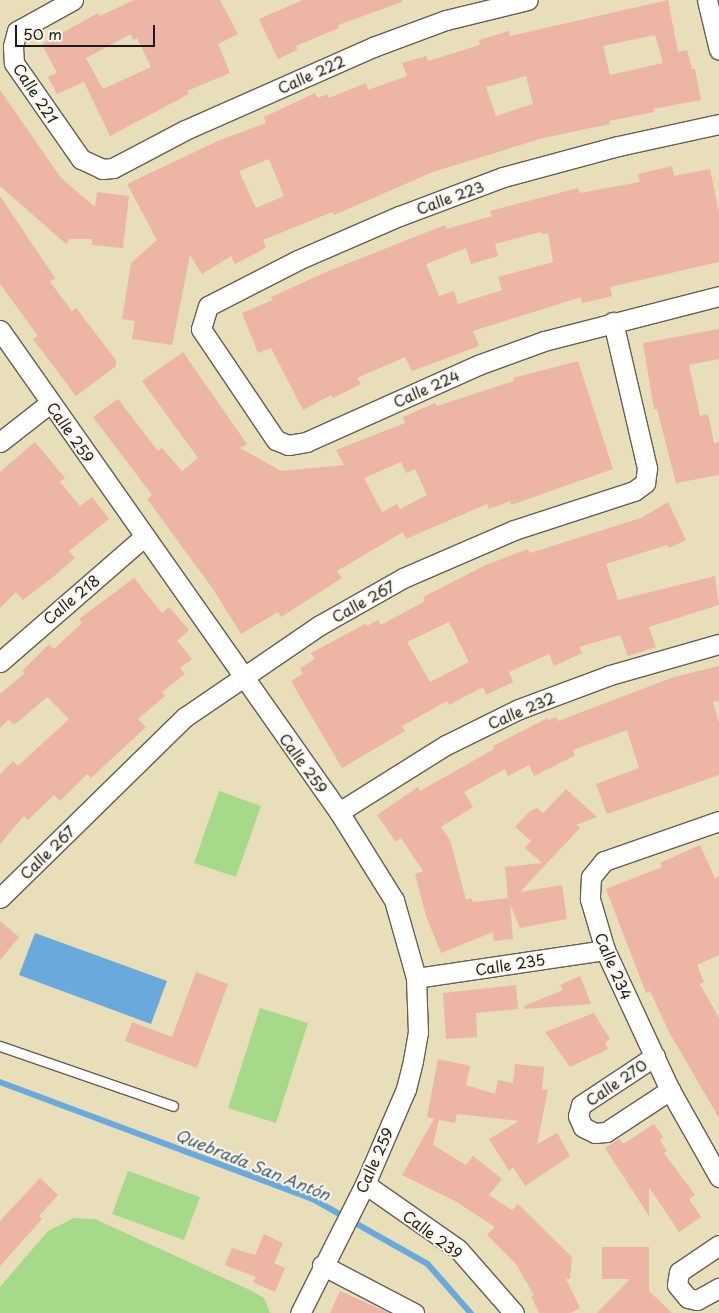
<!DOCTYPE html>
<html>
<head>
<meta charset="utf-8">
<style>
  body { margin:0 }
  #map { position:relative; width:719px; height:1313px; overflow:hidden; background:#e8deb9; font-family:"Playpen Sans",sans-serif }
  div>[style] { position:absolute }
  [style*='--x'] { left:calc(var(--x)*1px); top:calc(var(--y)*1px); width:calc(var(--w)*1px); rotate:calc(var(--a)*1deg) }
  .green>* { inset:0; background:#a6da8a }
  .water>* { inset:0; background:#69a9dc }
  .stream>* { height:5.5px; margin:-2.75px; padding:0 2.75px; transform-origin:2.75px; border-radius:2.75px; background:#69a9dc }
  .building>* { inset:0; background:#ecb5a5 }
  .roads { filter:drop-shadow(1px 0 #636053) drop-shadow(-1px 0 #636053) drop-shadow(0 1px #636053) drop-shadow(0 -1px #636053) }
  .lane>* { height:9px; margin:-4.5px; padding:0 4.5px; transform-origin:4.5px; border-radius:4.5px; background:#fff }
  .street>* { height:19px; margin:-9.5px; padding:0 9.5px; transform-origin:9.5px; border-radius:9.5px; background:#fff }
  span { translate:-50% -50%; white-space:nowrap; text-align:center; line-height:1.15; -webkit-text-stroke:4px #fbf7ec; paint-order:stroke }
  .street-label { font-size:15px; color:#1c1c1c }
  .water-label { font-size:16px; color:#3f5b72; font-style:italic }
  .scale { position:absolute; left:15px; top:25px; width:140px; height:22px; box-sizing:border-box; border:2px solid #1c1c1c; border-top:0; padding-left:6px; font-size:15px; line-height:18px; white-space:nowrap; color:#1c1c1c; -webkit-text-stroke:4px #fbf7ec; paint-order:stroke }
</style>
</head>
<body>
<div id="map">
  <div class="green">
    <div style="clip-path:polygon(219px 791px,261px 806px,236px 877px,194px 863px)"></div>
    <div style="clip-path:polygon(260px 1008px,308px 1023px,276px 1123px,228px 1108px)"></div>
    <div style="clip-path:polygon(128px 1171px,200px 1197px,184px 1240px,112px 1214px)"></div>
    <div style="clip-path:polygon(74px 1218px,95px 1219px,252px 1291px,264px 1298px,270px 1313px,0 1313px,0 1287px,48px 1231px)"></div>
  </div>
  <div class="water">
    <div style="clip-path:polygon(35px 933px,167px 981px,151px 1024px,19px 975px)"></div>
  </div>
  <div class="stream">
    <div style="--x:0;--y:1082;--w:334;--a:20.5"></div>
    <div style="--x:313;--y:1199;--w:132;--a:29.5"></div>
    <div style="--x:428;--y:1264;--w:65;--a:48.7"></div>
  </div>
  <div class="building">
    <div style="clip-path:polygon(evenodd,134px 0,220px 0,238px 34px,218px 44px,230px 73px,187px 91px,189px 94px,110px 136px,84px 82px,57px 94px,48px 77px,57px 73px,42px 44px,98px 13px,100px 16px,134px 0,131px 34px,133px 40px,137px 38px,151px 67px,103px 89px,86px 58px,131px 34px)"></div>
    <div style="clip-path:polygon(303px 0,402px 0,402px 2px,338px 25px,339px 28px,296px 46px,297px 50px,278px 59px,259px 19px)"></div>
    <div style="clip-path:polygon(evenodd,668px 0,678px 52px,687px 50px,692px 69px,695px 69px,701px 100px,653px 109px,654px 112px,609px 121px,610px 124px,543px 138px,433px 172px,334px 215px,332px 212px,263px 240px,266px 247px,262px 250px,235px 264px,231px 256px,202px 274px,190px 255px,172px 345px,132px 339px,135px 321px,122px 319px,131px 263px,157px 240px,127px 184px,220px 140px,266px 123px,264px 117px,315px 93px,318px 98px,327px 94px,329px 98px,366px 83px,368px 90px,407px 76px,402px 63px,426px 56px,428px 61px,480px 45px,479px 40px,509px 31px,510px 36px,668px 0,655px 35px,663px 63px,610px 75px,603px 46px,655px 35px,668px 0,526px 76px,533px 104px,496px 116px,486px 87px,526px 76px,668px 0,269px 159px,284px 196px,256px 208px,239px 171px,269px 159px)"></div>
    <div style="clip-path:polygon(0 90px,61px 178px,95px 207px,97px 192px,129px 196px,123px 248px,92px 245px,92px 239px,70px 239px,66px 244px,0 186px)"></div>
    <div style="clip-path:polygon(evenodd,672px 166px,674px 176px,710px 169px,719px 212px,719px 262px,610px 287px,612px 296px,582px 303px,581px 297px,473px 331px,479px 346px,412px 371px,405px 357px,357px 378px,361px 384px,333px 398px,331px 395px,303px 410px,271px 348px,258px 353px,242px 313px,273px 300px,271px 297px,326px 272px,445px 225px,447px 229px,492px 216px,490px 211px,578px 188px,580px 193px,640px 182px,638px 174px,672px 166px,541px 232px,542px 234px,548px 233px,553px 262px,498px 277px,502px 290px,458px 304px,454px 291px,439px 296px,426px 264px,466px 248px,471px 264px,498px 256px,495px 244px,541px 232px)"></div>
    <div style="clip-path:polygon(0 196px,55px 278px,50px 282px,72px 311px,76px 308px,116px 360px,116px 366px,76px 396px,33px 339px,38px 336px,0 284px)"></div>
    <div style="clip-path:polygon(719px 329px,719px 359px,689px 365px,700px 416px,708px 414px,714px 443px,719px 442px,719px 475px,676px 483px,657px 409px,654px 409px,643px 343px)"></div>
    <div style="clip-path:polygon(evenodd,183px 352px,247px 444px,240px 448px,281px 471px,344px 465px,336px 450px,405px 423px,403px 417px,435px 403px,437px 406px,514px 381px,513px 378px,578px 361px,613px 469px,511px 505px,510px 501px,489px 509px,487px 504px,406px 539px,403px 532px,337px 571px,342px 578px,281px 617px,278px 612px,241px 634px,213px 589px,147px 499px,152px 495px,93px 417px,118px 399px,158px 451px,162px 448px,182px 471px,198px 458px,142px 381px,183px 352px,401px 462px,406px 473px,415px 469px,427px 495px,400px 509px,397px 504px,382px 512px,364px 478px,401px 462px)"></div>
    <div style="clip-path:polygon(35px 442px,65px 478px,60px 482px,80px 506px,92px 497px,109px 519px,69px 551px,75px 558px,53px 577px,23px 600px,16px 592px,0 608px,0 472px)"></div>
    <div style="clip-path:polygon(evenodd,668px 502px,686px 540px,669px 548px,667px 545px,606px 564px,618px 600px,715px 576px,719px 605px,649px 627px,656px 647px,628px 656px,620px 635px,579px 647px,582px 653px,554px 666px,549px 654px,509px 672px,513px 682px,486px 695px,483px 687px,449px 705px,447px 701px,402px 726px,405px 731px,342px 768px,291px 681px,303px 674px,300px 668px,315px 659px,311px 653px,365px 624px,367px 626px,378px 620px,381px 625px,425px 601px,423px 597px,486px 565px,528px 549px,530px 553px,641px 518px,668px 502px,449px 622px,469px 662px,430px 682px,407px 642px,449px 622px)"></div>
    <div style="clip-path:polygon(134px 578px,162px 613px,169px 607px,189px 630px,177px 641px,192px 659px,180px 668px,185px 674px,162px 692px,165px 696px,138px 719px,146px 727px,91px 778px,87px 774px,60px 801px,54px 795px,28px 820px,24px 816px,0 844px,0 774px,13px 761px,18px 766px,69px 719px,47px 697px,18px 722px,13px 724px,9px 719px,0 728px,0 694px,25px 673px,22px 671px,49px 644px,54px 649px,82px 623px,79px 619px)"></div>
    <div style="clip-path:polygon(719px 666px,719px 701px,713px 702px,719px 723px,719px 775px,607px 814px,596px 784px,639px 768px,627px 730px,573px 750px,575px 755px,572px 757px,534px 776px,529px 765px,508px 776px,505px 769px,464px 792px,473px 807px,441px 827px,450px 840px,466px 900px,471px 898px,473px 902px,508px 898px,505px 867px,542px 863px,525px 848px,531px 841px,515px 827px,530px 811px,537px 808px,543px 813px,566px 789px,597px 817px,576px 825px,580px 828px,520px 892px,562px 885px,567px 919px,520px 928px,510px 904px,513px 939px,494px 941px,493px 932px,441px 953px,426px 916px,415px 874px,423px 871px,401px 838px,396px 842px,377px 815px,418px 787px,420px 791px,494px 749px,493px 746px,548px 718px,549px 720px,556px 717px,558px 721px,674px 677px)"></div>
    <div style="clip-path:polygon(700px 845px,715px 878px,719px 876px,719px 955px,697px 965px,704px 982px,700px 984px,719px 1018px,719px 1118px,669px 1032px,650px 991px,646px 993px,606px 889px,662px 867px,660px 863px)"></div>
    <div style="clip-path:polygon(0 921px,19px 937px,0 960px)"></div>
    <div style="clip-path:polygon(196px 972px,228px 984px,197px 1068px,125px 1041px,132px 1022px,172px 1037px)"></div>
    <div style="clip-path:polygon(580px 976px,591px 1004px,525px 1009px,524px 1006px,563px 990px,560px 985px)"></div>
    <div style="clip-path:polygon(516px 985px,518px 1009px,476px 1013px,477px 1037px,446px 1039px,443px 993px)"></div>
    <div style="clip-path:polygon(594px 1013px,610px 1039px,605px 1043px,608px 1049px,570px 1067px,545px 1032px)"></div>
    <div style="clip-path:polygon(438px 1059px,470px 1066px,466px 1085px,495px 1094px,498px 1080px,513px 1083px,515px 1064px,544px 1067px,542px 1089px,548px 1090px,537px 1144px,557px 1133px,570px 1156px,525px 1186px,513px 1167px,509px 1171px,489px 1139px,519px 1121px,457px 1114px,455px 1123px,439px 1120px,433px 1145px,466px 1165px,473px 1156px,502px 1179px,489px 1195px,512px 1210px,518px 1204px,572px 1257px,570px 1279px,566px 1279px,580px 1308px,571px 1313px,539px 1313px,531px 1296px,534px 1295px,516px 1264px,487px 1235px,495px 1227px,455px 1201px,402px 1175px,434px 1119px,427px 1117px)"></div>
    <div style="clip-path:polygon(654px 1124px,663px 1137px,660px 1140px,667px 1151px,664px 1153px,695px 1195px,689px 1199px,701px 1217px,679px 1232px,649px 1187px,649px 1216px,605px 1148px,619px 1139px,623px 1144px)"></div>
    <div style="clip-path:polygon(40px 1178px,58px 1195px,39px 1216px,42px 1219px,0 1266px,0 1221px)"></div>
    <div style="clip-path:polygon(264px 1234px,283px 1243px,274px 1263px,285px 1268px,275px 1292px,253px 1282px,256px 1277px,225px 1265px,232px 1248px,255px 1255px)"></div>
    <div style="clip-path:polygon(602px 1247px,649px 1247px,649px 1291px,672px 1313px,597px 1313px,630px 1279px,602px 1279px)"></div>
    <div style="clip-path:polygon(340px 1291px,389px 1313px,330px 1313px)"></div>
  </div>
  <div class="roads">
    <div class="lane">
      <div style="--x:0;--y:1046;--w:183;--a:19.1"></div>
    </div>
    <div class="street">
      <div style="--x:73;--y:0;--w:64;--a:151"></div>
      <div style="--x:17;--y:31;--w:16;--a:105"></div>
      <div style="--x:13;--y:46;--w:17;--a:87"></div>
      <div style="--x:14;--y:63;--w:117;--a:55.1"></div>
      <div style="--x:81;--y:159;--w:23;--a:25"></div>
      <div style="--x:102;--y:169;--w:11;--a:-5"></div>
      <div style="--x:113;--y:168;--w:81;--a:-27.8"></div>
      <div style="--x:185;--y:130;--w:206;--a:-23.8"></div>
      <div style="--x:373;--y:47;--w:78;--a:-20.3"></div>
      <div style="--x:446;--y:20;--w:84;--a:-13.7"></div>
      <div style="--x:707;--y:0;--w:51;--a:76.5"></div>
      <div style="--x:719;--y:124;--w:103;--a:167.7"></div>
      <div style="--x:618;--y:146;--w:119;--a:164.9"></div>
      <div style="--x:503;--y:177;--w:111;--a:159.4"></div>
      <div style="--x:399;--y:216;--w:110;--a:156.5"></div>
      <div style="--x:298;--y:260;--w:101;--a:152.9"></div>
      <div style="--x:208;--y:306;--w:24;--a:107"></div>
      <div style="--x:201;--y:329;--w:134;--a:56"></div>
      <div style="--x:276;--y:440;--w:13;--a:23"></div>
      <div style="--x:288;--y:445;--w:18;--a:-9"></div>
      <div style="--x:306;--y:442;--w:188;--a:-24.1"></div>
      <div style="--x:478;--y:365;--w:70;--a:-20"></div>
      <div style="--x:544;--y:341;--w:181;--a:-14.4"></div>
      <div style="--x:0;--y:330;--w:589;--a:54.88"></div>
      <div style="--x:339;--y:812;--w:104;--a:58"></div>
      <div style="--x:394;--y:900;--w:81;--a:74.2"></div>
      <div style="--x:416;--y:978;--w:54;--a:87.9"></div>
      <div style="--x:418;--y:1032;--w:29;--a:100"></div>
      <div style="--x:413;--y:1061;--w:29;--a:104"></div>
      <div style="--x:406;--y:1089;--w:103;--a:113.3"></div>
      <div style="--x:365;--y:1184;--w:144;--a:116.7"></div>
      <div style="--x:0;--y:442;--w:63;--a:-38"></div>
      <div style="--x:0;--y:662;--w:191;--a:-41"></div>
      <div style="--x:339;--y:812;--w:126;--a:-32.1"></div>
      <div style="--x:446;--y:745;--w:81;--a:-26.3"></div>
      <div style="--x:519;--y:709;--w:97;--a:-20.5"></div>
      <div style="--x:610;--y:675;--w:113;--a:-15.9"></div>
      <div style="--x:719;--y:821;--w:122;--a:160.8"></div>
      <div style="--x:604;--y:861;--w:21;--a:129"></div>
      <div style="--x:591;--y:877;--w:22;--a:93"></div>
      <div style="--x:590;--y:899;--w:53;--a:73.6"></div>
      <div style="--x:605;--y:950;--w:154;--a:65.1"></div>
      <div style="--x:670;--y:1090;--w:100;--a:60.6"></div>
      <div style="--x:0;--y:898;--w:259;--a:-44.4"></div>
      <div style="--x:185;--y:717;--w:163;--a:-34.3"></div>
      <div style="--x:320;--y:625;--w:95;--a:-29.5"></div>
      <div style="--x:403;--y:578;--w:121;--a:-23.4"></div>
      <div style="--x:514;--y:530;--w:126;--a:-18"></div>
      <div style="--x:634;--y:491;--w:14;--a:-36"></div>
      <div style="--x:645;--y:483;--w:15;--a:-82"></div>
      <div style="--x:647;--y:468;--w:150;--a:-103.1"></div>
      <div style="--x:416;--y:978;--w:191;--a:-8.4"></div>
      <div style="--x:655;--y:1056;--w:89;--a:146.5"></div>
      <div style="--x:581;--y:1105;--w:11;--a:105"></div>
      <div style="--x:578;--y:1116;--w:12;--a:66"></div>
      <div style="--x:583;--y:1127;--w:13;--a:27"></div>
      <div style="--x:595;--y:1133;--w:11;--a:-5"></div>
      <div style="--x:606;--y:1132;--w:77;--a:-33.3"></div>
      <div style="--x:365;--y:1184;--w:113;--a:35"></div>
      <div style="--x:458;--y:1249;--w:85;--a:48.8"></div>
      <div style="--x:719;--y:1245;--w:48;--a:146"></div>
      <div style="--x:679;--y:1272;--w:13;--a:99"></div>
      <div style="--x:677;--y:1285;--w:17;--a:50"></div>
      <div style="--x:688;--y:1298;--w:9;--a:13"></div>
      <div style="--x:697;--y:1300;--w:25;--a:-29"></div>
      <div style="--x:322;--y:1265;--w:104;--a:27.6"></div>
    </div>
  </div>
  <div class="street-label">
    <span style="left:311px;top:74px;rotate:-24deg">Calle 222</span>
    <span style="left:36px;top:93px;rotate:57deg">Calle 221</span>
    <span style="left:450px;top:197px;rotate:-20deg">Calle 223</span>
    <span style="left:426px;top:388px;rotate:-24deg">Calle 224</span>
    <span style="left:71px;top:432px;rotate:55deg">Calle 259</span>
    <span style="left:71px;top:599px;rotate:-40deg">Calle 218</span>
    <span style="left:363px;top:601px;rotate:-29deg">Calle 267</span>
    <span style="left:521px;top:710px;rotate:-23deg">Calle 232</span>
    <span style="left:304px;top:763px;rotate:54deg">Calle 259</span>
    <span style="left:47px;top:852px;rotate:-44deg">Calle 267</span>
    <span style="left:510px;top:964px;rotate:-9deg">Calle 235</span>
    <span style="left:614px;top:966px;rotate:67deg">Calle 234</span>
    <span style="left:616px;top:1082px;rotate:-34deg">Calle 270</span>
    <span style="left:374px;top:1160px;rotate:-66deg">Calle 259</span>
    <span style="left:433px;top:1234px;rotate:37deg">Calle 239</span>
  </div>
  <div class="water-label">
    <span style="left:253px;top:1164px;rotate:22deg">Quebrada San Antón</span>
  </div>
  <div class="scale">50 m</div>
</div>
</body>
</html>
